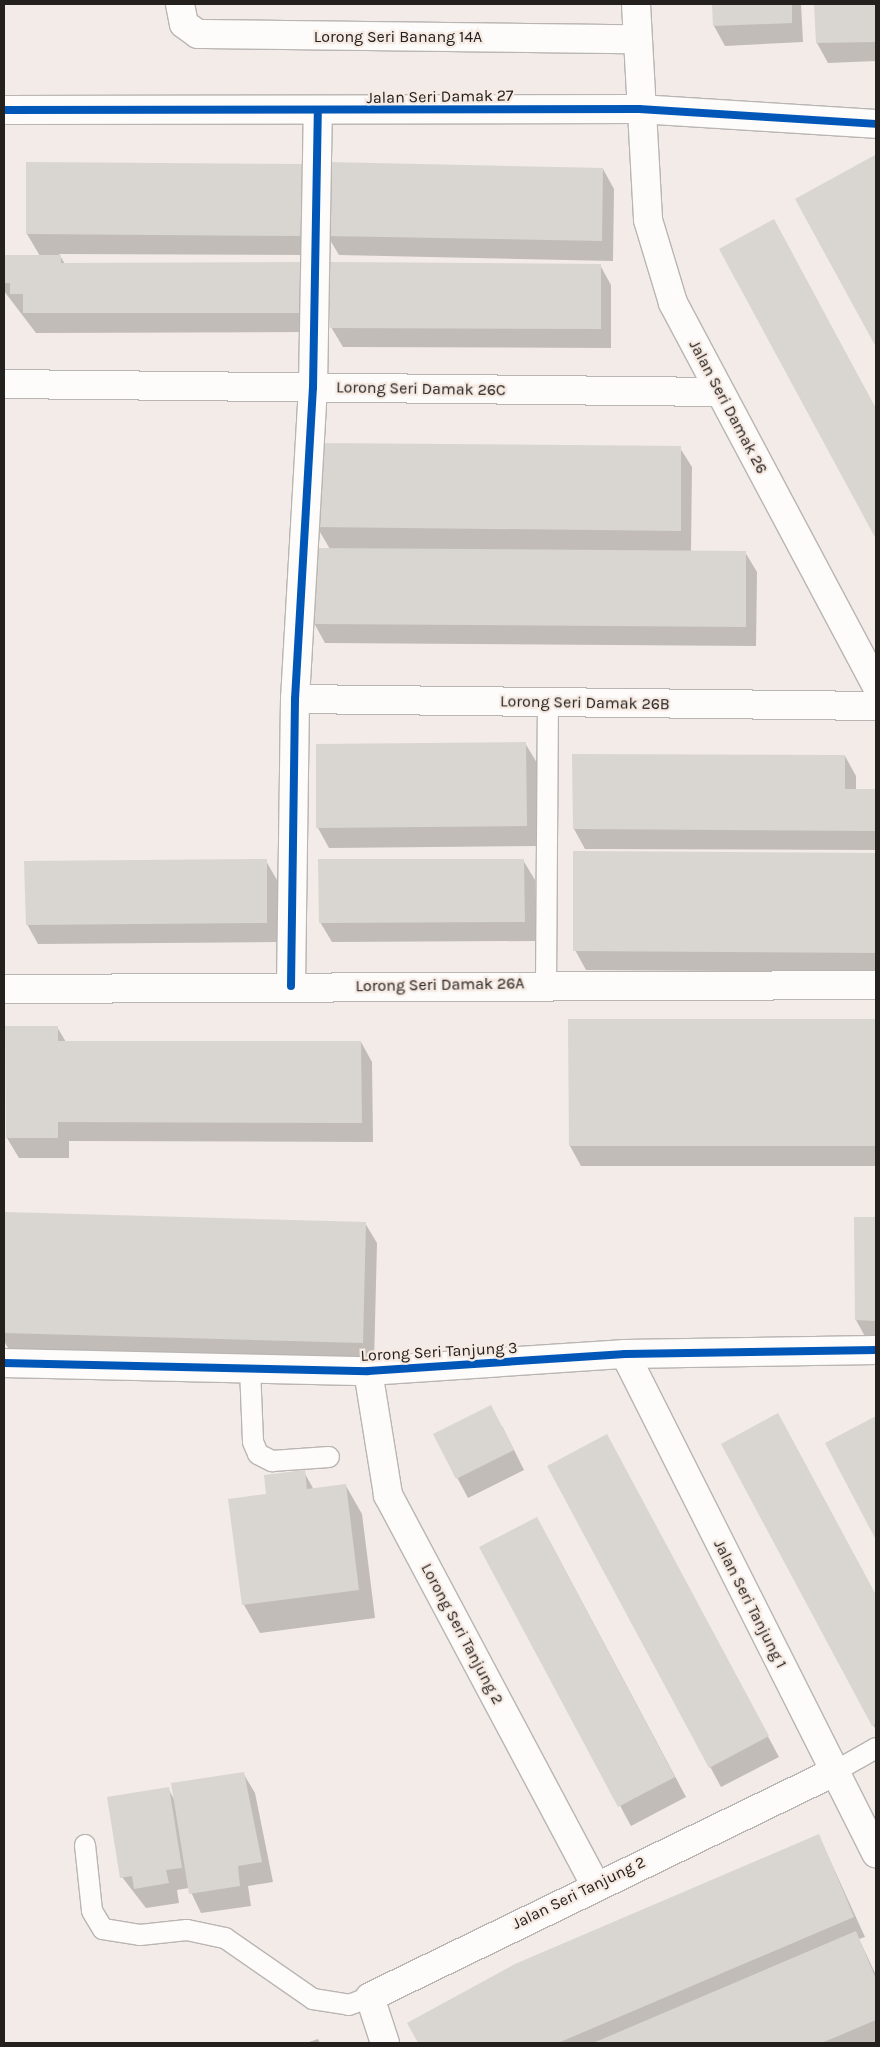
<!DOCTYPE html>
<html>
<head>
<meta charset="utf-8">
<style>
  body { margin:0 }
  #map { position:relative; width:880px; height:2047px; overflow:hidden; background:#f2ebe7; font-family:Karla,sans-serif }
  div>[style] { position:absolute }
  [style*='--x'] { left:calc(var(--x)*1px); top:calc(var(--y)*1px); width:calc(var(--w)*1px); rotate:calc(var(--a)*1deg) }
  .shadow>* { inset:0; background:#0003 }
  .building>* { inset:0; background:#d9d5d1 }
  .roads { filter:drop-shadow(1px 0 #b9b5b2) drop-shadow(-1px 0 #b9b5b2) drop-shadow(0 1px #b9b5b2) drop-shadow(0 -1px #b9b5b2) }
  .service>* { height:20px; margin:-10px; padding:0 10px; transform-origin:10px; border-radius:10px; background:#fdfcfb }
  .minor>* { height:28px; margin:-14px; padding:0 14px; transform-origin:14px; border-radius:14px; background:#fdfcfb }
  .cycleway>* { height:8px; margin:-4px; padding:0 4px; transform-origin:4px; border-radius:4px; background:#0057b8 }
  span { translate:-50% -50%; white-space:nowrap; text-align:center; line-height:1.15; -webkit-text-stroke:4.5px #f6eae3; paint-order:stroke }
  .street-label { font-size:16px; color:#24201d }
  .frame { position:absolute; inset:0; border:5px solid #24201d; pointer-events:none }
</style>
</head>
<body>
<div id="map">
  <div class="shadow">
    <div style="clip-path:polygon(713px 4px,801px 4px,803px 42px,725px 46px,714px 26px)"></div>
    <div style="clip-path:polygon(815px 4px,876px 4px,876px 61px,828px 63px,817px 43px)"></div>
    <div style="clip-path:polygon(874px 157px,876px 160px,876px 344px,797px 199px)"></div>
    <div style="clip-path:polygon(27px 164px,302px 166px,314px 185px,314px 255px,59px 254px,65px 264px,300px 264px,311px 283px,311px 332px,36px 333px,4px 291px,4px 256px,40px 256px,27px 234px)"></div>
    <div style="clip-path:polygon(603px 169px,614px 189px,613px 261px,339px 255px,327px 235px)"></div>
    <div style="clip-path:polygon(784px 240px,876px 409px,876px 537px,721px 249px)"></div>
    <div style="clip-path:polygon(600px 265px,611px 285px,611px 348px,343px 347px,331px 327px)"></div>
    <div style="clip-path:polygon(680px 448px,692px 467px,691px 552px,745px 552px,757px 572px,756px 646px,325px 643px,314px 623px,330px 549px,317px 527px)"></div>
    <div style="clip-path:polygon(525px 743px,537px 763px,537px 846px,329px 848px,318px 828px)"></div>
    <div style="clip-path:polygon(574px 755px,845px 756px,856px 776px,856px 790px,876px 791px,876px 850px,585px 849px,574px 829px)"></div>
    <div style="clip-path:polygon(574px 853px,876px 855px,876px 972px,586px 970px,575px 950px)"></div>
    <div style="clip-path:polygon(523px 860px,535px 880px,535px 941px,332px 942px,320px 922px)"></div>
    <div style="clip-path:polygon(266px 861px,277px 880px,278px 942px,38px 944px,27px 924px)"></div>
    <div style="clip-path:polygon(569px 1020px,876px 1020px,876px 1166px,581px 1166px,570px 1146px)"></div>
    <div style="clip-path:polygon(57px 1027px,66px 1042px,361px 1042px,372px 1062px,373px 1142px,69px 1141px,69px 1158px,19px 1158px,7px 1138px)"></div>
    <div style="clip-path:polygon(4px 1213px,365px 1223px,377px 1243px,374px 1362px,11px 1353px,4px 1341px)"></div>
    <div style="clip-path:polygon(856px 1218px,876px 1218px,876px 1340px,867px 1340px,856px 1320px)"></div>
    <div style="clip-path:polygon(778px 1414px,876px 1596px,876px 1730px,723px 1444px)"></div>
    <div style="clip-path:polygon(876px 1417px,876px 1537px,826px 1443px)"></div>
    <div style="clip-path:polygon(502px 1426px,524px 1470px,468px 1498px,434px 1434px)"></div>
    <div style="clip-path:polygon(617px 1455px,779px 1757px,721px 1787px,549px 1466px)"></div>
    <div style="clip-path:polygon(304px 1472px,314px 1490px,346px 1486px,362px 1514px,375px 1618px,260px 1633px,244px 1605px,268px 1496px)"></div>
    <div style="clip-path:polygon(548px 1538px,686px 1797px,631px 1826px,481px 1548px)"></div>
    <div style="clip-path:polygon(243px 1773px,255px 1793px,273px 1882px,248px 1886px,251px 1906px,201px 1913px,189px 1888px,177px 1890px,179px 1903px,146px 1908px,122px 1877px,168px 1788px,175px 1801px)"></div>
    <div style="clip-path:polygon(819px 1836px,865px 1937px,859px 1939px,876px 1975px,876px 2043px,420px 2043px,409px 2023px)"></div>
    <div style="clip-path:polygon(318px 2039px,320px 2043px,306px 2043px)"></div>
  </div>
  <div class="building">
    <div style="clip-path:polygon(712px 4px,792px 4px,792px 23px,713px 26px)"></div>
    <div style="clip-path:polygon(814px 4px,876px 4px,876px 42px,816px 43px)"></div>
    <div style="clip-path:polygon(875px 155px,876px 158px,876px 347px,795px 199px)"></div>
    <div style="clip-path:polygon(26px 162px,303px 164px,303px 236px,26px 234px)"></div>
    <div style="clip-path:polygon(327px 162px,603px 168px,602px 241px,326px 236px)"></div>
    <div style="clip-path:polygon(774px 219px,876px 409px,876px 539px,719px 249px)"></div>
    <div style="clip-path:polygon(4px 255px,61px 255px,61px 263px,301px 262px,301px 313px,23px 313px,23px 294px,10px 294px,10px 283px,4px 283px)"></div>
    <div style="clip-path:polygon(330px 262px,601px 264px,601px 329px,330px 328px)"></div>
    <div style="clip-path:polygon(316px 443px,681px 446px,681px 531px,316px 527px)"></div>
    <div style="clip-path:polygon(312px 548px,746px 551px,746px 627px,312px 624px)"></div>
    <div style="clip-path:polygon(526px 742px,527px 826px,316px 828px,316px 744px)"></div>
    <div style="clip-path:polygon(572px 754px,845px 755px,845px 789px,876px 789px,876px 831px,573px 829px)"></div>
    <div style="clip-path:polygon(573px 851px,876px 853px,876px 953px,573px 951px)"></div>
    <div style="clip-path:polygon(267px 859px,267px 923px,26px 925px,24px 861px)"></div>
    <div style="clip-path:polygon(318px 859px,524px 859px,525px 922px,319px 923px)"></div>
    <div style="clip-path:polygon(568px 1019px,876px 1019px,876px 1146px,569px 1146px)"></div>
    <div style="clip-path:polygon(5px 1026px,58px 1026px,58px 1041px,361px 1041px,362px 1123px,58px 1122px,58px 1138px,6px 1138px)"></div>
    <div style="clip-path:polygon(4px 1212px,366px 1222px,363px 1343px,4px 1333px)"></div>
    <div style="clip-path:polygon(854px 1217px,876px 1217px,876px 1321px,855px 1320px)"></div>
    <div style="clip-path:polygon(491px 1405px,514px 1450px,456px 1479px,433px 1434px)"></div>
    <div style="clip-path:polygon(778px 1413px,876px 1595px,876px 1724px,872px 1726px,721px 1444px)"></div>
    <div style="clip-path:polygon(876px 1416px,876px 1540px,825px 1443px)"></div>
    <div style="clip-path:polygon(607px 1434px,769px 1736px,709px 1768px,547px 1466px)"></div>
    <div style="clip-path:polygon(305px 1470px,307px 1489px,346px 1484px,359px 1590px,242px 1605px,228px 1499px,266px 1494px,264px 1475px)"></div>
    <div style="clip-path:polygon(537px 1517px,675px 1777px,618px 1807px,479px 1547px)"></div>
    <div style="clip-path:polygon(244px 1772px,262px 1862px,238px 1866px,240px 1886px,189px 1894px,171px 1783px)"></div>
    <div style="clip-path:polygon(169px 1787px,182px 1868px,166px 1870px,169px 1883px,134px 1889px,132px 1876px,120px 1878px,107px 1797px)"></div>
    <div style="clip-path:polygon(819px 1834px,854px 1917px,558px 2043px,418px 2043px,407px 2023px,515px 1964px)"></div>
    <div style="clip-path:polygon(856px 1931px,876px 1979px,876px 2020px,836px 2037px,821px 2043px,593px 2043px)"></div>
  </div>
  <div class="roads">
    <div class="service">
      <div style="--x:546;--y:984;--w:282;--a:-89.6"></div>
      <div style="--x:250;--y:1369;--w:73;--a:87.6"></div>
      <div style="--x:253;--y:1442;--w:13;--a:67"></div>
      <div style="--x:258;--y:1454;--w:16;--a:27"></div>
      <div style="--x:272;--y:1461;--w:57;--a:-4"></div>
      <div style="--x:834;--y:1772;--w:48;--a:-29.7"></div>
      <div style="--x:85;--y:1845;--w:66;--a:83.9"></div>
      <div style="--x:92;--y:1911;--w:21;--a:59"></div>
      <div style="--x:103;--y:1929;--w:37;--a:9"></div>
      <div style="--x:140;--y:1935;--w:47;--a:-6.1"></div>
      <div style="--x:187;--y:1930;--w:39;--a:12"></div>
      <div style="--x:225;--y:1938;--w:107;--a:34.7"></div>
      <div style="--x:313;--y:1999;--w:36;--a:9"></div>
      <div style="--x:349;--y:2005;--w:22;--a:-21"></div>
    </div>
    <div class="minor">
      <div style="--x:180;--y:4;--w:20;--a:79"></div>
      <div style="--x:184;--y:24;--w:17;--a:36"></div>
      <div style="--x:198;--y:34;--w:438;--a:0.7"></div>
      <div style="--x:636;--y:4;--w:216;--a:86.8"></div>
      <div style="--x:648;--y:220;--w:87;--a:73.2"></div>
      <div style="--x:673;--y:303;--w:433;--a:62"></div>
      <div style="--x:4;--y:110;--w:635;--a:-0.09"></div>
      <div style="--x:639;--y:109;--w:237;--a:3.6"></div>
      <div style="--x:4;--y:384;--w:715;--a:0.64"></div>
      <div style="--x:295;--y:699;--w:581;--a:0.69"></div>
      <div style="--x:291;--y:986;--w:287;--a:-89.2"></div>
      <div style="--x:295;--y:699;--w:312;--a:-86.7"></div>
      <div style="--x:313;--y:388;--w:276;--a:-89"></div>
      <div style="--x:4;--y:989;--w:872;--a:-0.26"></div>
      <div style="--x:625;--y:1354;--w:559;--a:63.3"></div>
      <div style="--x:4;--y:1363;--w:364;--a:1.3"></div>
      <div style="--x:368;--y:1371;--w:258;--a:-3.8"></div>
      <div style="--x:625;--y:1354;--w:251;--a:-0.9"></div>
      <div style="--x:368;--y:1371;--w:126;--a:80.8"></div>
      <div style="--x:388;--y:1495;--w:441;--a:62"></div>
      <div style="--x:385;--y:2043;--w:48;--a:-108.1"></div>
      <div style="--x:370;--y:1997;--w:516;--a:-25.87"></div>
    </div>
  </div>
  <div class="cycleway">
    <div style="--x:4;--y:110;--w:635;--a:-0.09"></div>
    <div style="--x:639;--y:109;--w:237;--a:3.6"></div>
    <div style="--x:291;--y:986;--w:287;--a:-89.2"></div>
    <div style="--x:295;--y:699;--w:312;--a:-86.7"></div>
    <div style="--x:313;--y:388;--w:276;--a:-89"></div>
    <div style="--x:4;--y:1363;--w:364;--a:1.3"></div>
    <div style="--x:368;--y:1371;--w:258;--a:-3.8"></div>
    <div style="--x:625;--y:1354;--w:251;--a:-0.9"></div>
  </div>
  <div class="street-label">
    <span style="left:398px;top:37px">Lorong Seri Banang 14A</span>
    <span style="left:440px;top:97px;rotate:-1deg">Jalan Seri Damak 27</span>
    <span style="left:421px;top:389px;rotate:1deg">Lorong Seri Damak 26C</span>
    <span style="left:728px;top:407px;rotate:62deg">Jalan Seri Damak 26</span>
    <span style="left:585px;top:703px;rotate:1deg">Lorong Seri Damak 26B</span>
    <span style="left:440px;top:985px;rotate:-1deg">Lorong Seri Damak 26A</span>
    <span style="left:439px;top:1352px;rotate:-3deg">Lorong Seri Tanjung 3</span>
    <span style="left:750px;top:1604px;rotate:63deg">Jalan Seri Tanjung 1</span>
    <span style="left:462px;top:1634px;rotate:62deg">Lorong Seri Tanjung 2</span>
    <span style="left:579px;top:1893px;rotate:-26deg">Jalan Seri Tanjung 2</span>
  </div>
  <div class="frame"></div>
</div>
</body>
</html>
